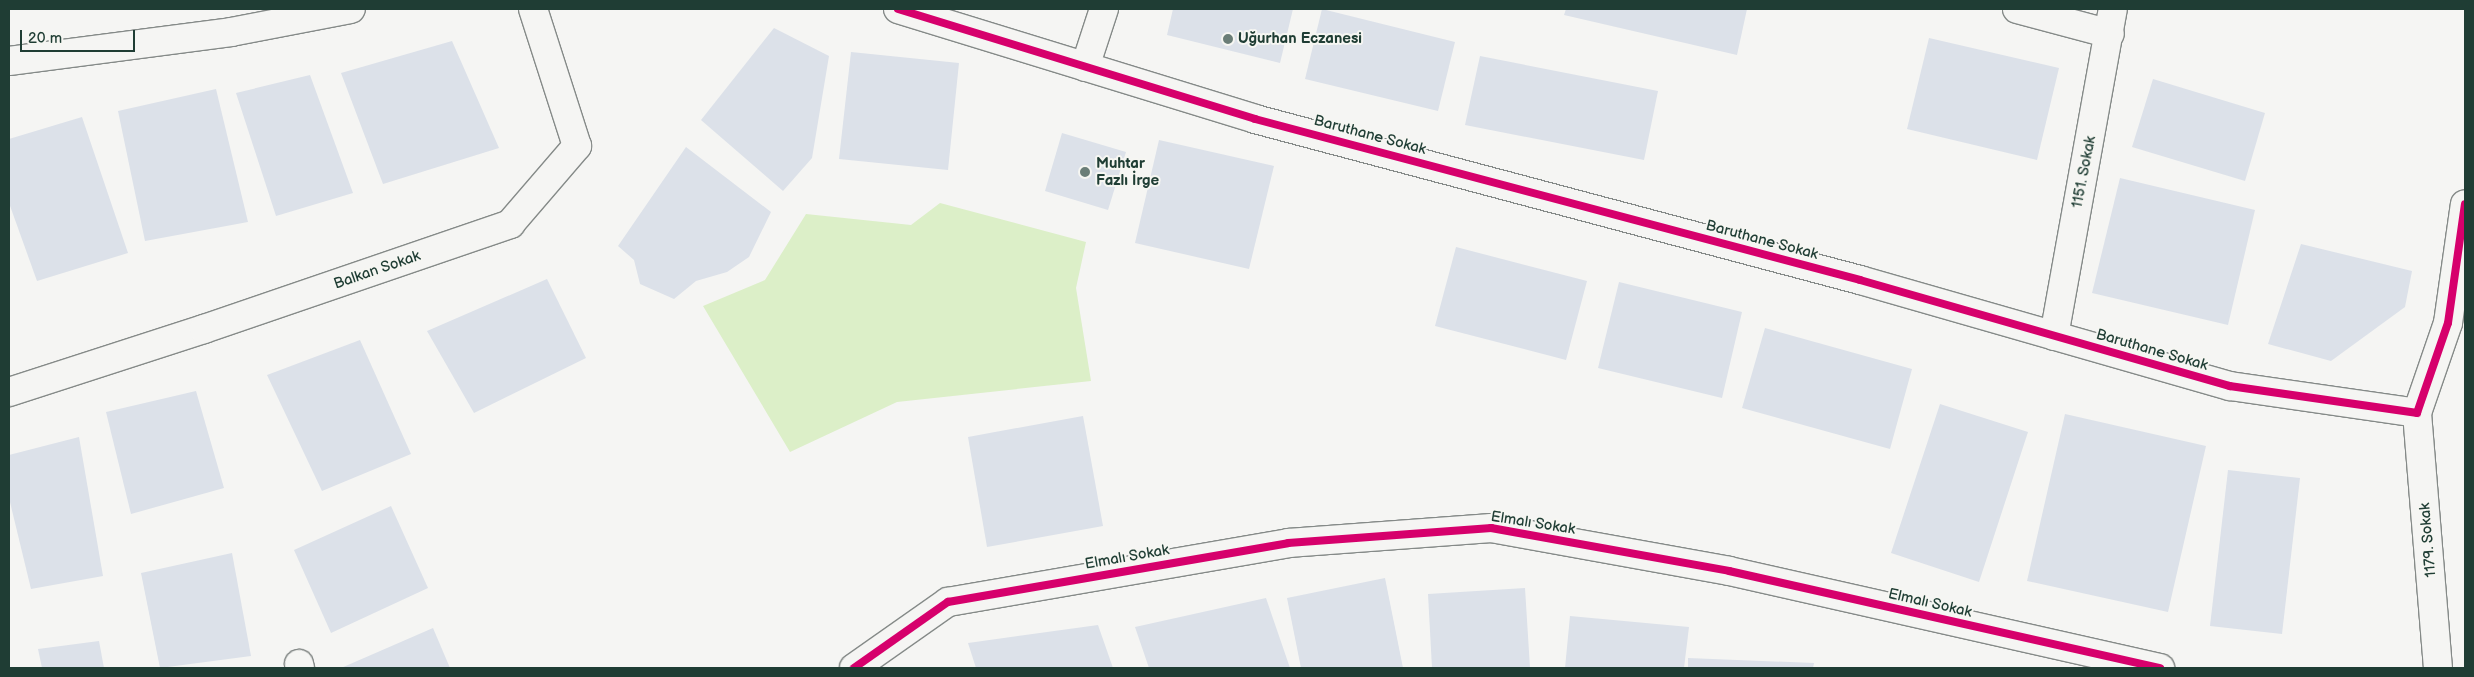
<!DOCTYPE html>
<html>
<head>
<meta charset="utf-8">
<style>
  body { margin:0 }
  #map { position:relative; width:2474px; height:677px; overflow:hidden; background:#f5f5f3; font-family:"Balsamiq Sans",sans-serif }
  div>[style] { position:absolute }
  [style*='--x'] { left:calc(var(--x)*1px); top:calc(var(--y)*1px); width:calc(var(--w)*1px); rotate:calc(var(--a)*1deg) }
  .green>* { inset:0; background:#dcefc8 }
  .building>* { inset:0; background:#dce1e9 }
  .roads { filter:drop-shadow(1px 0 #858a88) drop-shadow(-1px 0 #858a88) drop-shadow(0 1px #858a88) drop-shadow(0 -1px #858a88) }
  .minor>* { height:28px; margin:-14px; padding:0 14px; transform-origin:14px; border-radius:14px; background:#f5f5f3 }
  .cycleway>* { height:8px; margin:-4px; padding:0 4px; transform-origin:4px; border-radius:4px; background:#d6006c }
  .dots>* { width:14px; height:14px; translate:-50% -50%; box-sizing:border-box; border:2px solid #f6f6f2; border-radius:50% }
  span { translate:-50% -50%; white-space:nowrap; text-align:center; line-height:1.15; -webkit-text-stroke:4px #f6f6f2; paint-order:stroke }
  .poi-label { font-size:15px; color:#1f3d34; font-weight:700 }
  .left { translate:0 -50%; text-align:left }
  .street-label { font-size:15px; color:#1f3d34 }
  .frame { position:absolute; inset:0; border:10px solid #1f3d34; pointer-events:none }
  .scale { position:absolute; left:20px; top:30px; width:115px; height:22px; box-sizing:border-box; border:2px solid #1f3d34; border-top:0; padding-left:6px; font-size:15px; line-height:18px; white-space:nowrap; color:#1f3d34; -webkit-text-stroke:4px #f6f6f2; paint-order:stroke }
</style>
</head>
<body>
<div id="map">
  <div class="green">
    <div style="clip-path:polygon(940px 203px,1086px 242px,1076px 288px,1091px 381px,897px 402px,790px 452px,703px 306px,765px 280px,806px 214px,911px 225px)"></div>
  </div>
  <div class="building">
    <div style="clip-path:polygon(1173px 9px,1293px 9px,1280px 63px,1167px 35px)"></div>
    <div style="clip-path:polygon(1322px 9px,1455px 42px,1438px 111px,1305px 79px)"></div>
    <div style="clip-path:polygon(1566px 9px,1747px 9px,1737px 55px,1564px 15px)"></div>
    <div style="clip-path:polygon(774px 28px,829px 56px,812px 158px,783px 191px,701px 120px)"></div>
    <div style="clip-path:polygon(1929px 38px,2059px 68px,2037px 160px,1907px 129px)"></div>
    <div style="clip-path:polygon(452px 41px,499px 148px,383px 184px,341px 73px)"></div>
    <div style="clip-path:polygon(851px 52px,959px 63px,948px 170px,839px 159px)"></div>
    <div style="clip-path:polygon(1480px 56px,1658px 91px,1644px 160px,1465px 125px)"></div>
    <div style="clip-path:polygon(310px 75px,353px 193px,276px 216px,236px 93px)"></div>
    <div style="clip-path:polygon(2153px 79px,2265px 113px,2245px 181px,2132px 147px)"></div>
    <div style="clip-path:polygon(216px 89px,248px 222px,145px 241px,118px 111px)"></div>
    <div style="clip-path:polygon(82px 117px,128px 253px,37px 281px,9px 203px,9px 139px)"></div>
    <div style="clip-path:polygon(1062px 133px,1126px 152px,1108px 210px,1045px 191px)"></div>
    <div style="clip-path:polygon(1159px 140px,1274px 166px,1249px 269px,1135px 243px)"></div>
    <div style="clip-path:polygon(686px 147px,771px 212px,749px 257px,727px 272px,696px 281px,674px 299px,640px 284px,634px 260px,618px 246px)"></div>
    <div style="clip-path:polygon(2120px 178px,2255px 210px,2228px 325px,2092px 293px)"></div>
    <div style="clip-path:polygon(2301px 244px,2412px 271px,2405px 307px,2331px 361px,2268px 344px)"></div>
    <div style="clip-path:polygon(1456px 247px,1587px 281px,1566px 360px,1435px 326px)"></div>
    <div style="clip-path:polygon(547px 279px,586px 358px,474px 413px,427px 331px)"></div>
    <div style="clip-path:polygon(1619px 282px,1742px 312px,1722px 398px,1598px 368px)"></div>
    <div style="clip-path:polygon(1765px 328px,1912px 369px,1890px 449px,1742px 408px)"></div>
    <div style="clip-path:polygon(360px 340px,411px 454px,322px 491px,267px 375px)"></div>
    <div style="clip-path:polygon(196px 391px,224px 488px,131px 514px,106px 412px)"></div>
    <div style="clip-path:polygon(1940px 404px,2028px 432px,1979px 582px,1891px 553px)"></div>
    <div style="clip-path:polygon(2065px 414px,2206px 446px,2168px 612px,2027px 581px)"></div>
    <div style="clip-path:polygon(1083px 416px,1103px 526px,987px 547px,968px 437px)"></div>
    <div style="clip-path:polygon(79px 437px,103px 576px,31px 589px,9px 498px,9px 455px)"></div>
    <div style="clip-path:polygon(2228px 470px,2300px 478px,2282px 634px,2210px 626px)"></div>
    <div style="clip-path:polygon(391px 506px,428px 588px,331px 633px,294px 550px)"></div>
    <div style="clip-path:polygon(232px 553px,251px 656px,160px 668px,141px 573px)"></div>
    <div style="clip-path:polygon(1385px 578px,1403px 668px,1301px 668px,1287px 598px)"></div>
    <div style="clip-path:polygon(1525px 588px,1530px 668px,1432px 668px,1428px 594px)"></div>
    <div style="clip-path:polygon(1266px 598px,1290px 668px,1149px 668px,1135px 627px)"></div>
    <div style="clip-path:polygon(1570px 616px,1689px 627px,1684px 668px,1565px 668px)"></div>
    <div style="clip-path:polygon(1098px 625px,1113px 668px,976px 668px,968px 643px)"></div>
    <div style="clip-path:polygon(433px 628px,450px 668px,341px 668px)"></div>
    <div style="clip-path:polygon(99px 641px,104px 668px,42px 668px,38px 649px)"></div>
    <div style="clip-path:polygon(1688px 658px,1814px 663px,1813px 668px,1688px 668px)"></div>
  </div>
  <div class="roads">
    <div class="minor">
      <div style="--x:898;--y:9;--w:374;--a:17.1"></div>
      <div style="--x:1255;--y:119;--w:626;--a:14.9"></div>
      <div style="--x:1860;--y:280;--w:385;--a:16"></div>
      <div style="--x:2230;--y:386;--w:189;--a:8.2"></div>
      <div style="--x:2417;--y:413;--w:95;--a:-71"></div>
      <div style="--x:2448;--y:323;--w:120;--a:-81.9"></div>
      <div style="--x:2017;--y:9;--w:96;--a:15"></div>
      <div style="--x:9;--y:61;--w:224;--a:-7.4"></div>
      <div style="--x:231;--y:32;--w:122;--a:-10.9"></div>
      <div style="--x:1085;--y:67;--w:61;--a:-71.9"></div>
      <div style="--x:2054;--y:336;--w:332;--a:-79.8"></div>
      <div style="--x:9;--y:392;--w:205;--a:-17.9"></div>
      <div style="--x:204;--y:329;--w:324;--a:-18.9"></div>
      <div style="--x:510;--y:224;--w:103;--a:-49.3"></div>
      <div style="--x:577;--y:146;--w:144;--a:-107.8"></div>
      <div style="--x:2417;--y:413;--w:256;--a:85.3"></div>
      <div style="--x:299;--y:664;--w:4;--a:76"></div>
      <div style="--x:854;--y:668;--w:115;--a:-35.1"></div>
      <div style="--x:948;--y:602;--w:345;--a:-9.8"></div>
      <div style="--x:1288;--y:543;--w:204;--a:-4.2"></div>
      <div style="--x:1491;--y:528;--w:242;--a:10.2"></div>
      <div style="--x:1729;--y:571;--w:442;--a:12.7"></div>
    </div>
  </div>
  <div class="cycleway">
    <div style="--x:898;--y:9;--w:374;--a:17.1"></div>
    <div style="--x:1255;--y:119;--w:626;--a:14.9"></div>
    <div style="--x:1860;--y:280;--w:385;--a:16"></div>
    <div style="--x:2230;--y:386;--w:189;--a:8.2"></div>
    <div style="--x:2417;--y:413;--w:95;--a:-71"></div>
    <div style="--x:2448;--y:323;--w:120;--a:-81.9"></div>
    <div style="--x:854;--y:668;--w:115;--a:-35.1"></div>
    <div style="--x:948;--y:602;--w:345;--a:-9.8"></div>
    <div style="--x:1288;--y:543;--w:204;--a:-4.2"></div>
    <div style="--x:1491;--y:528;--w:242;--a:10.2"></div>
    <div style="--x:1729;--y:571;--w:442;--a:12.7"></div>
  </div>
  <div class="dots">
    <div style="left:1228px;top:39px;background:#6a7d77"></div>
    <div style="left:1085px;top:172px;background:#6a7d77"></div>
  </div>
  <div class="poi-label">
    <span class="left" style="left:1238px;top:39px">Uğurhan Eczanesi</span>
    <span class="left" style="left:1096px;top:172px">Muhtar<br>Fazlı İrge</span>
  </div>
  <div class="street-label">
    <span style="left:1370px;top:135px;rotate:15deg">Baruthane Sokak</span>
    <span style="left:2084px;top:172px;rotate:-79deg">1151. Sokak</span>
    <span style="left:1762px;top:240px;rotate:15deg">Baruthane Sokak</span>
    <span style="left:377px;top:270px;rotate:-19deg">Balkan Sokak</span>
    <span style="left:2152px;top:350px;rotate:16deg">Baruthane Sokak</span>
    <span style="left:1533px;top:523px;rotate:9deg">Elmalı Sokak</span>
    <span style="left:2428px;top:540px;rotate:-95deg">1179. Sokak</span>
    <span style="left:1127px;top:557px;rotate:-10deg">Elmalı Sokak</span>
    <span style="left:1930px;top:603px;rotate:13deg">Elmalı Sokak</span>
  </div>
  <div class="frame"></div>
  <div class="scale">20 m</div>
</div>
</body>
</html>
